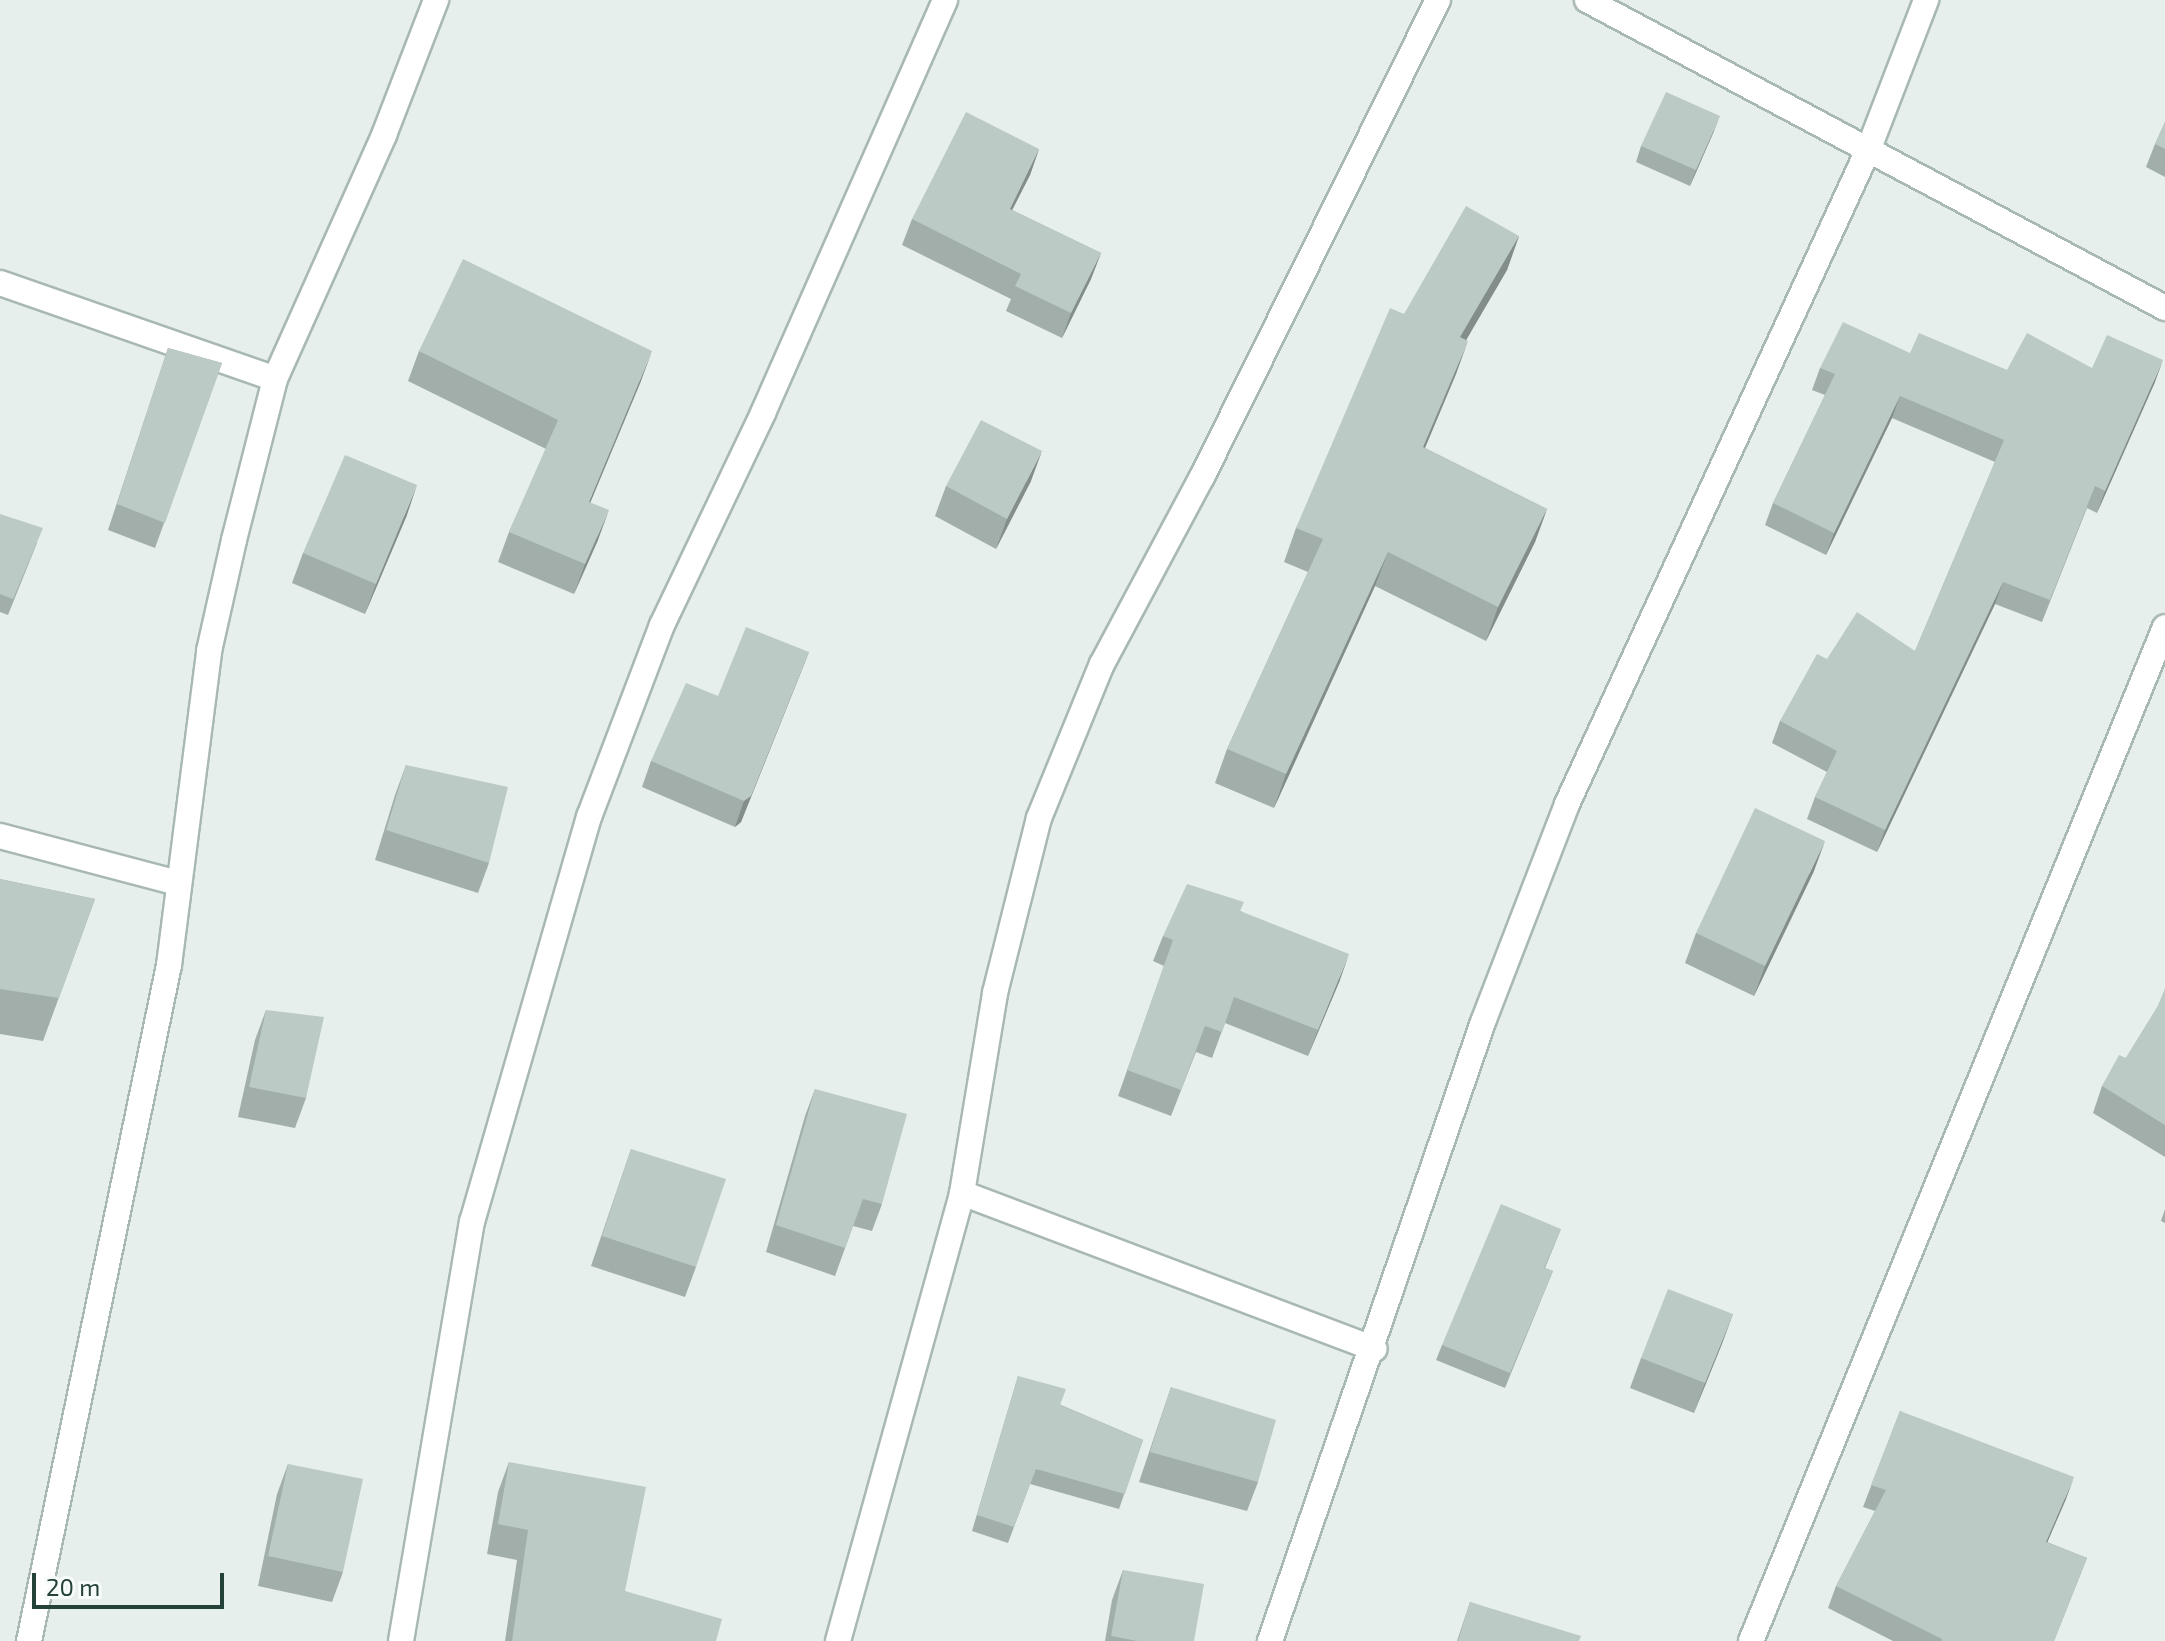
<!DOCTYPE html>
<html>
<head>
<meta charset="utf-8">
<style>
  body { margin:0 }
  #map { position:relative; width:2165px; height:1641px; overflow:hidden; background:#e6efeb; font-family:"Exo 2",sans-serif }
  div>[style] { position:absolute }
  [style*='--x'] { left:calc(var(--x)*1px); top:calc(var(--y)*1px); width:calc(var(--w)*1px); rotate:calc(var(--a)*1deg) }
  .roads { filter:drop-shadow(2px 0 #a8b8b2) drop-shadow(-2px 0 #a8b8b2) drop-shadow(0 2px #a8b8b2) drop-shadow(0 -2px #a8b8b2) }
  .minor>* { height:24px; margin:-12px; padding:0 12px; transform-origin:12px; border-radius:12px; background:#fff }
  .wall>* { inset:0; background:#a1aea9 }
  .shaded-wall>* { inset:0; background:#838d89 }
  .building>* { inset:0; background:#bbcac4 }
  span { translate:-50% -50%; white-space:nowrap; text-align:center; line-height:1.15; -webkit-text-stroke:7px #f7fbf9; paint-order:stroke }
  .scale { position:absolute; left:32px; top:1573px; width:192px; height:36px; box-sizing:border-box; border:4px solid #24423a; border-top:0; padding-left:10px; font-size:24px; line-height:28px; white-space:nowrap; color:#24423a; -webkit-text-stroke:6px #f7fbf9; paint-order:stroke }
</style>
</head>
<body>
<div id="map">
  <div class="roads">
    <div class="minor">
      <div style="--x:1587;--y:0;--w:655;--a:28.05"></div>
      <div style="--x:0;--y:283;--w:291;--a:19.2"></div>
      <div style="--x:0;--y:836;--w:184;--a:14.8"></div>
      <div style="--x:962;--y:1193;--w:441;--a:20.7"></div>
      <div style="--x:29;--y:1641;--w:690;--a:-78.3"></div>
      <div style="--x:169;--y:965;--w:317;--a:-82.7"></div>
      <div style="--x:209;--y:651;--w:114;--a:-77.3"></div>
      <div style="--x:234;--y:540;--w:166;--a:-75.7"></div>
      <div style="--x:275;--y:379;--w:267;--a:-65.9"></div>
      <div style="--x:384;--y:135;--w:145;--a:-68.9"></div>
      <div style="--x:401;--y:1641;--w:425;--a:-80.4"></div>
      <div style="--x:472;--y:1222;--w:422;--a:-73.9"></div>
      <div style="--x:589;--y:817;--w:205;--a:-69.2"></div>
      <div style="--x:662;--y:625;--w:235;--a:-64.5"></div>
      <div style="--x:763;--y:413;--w:451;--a:-66.2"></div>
      <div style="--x:838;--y:1641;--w:465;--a:-74.5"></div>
      <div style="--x:962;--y:1193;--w:203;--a:-80.6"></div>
      <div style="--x:995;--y:993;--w:180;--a:-75.9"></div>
      <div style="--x:1039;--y:818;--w:166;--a:-67.8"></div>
      <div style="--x:1102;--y:664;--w:212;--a:-61.9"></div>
      <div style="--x:1202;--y:477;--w:532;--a:-63.68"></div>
      <div style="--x:1270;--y:1641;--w:655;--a:-71.01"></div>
      <div style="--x:1483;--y:1022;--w:234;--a:-68.9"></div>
      <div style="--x:1567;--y:804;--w:722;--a:-65.28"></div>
      <div style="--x:1869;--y:148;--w:159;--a:-68.9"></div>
      <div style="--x:1751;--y:1641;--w:1095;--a:-67.79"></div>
    </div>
  </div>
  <div class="wall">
    <div style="clip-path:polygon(2165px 122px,2165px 177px,2146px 167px,2155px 144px)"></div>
    <div style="clip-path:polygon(1714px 131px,1690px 186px,1636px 162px,1641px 146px)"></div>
    <div style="clip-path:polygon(1039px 149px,1030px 175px,1012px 210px,1101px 253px,1091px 279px,1062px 338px,1006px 311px,1011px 299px,902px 245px,912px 219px)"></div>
    <div style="clip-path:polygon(1519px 236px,1507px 270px,1466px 340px,1456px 374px,1425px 448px,1547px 509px,1535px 542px,1486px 641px,1375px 586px,1274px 808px,1215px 783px,1227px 749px,1308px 572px,1284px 562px,1296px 528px,1404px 314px)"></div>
    <div style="clip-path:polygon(168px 348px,222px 363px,155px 548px,108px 530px)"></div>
    <div style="clip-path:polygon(419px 351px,641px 381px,590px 503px,598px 540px,574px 594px,498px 562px,509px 532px,546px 449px,408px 381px)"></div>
    <div style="clip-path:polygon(1910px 353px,2007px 370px,2092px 368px,2155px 382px,2097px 513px,2087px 508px,2042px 622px,1995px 604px,1877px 852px,1807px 819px,1815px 797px,1827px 772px,1772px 743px,1780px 721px,1827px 659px,1915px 651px,1995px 462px,1892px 418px,1826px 555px,1765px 525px,1773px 503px,1825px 395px,1812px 390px,1820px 368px)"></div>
    <div style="clip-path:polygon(1031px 481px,996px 549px,935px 516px,946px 486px)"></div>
    <div style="clip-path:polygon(0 514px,37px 543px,8px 615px,0 612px)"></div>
    <div style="clip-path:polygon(407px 515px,365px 614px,292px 583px,303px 553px)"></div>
    <div style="clip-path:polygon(809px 652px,741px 822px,735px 827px,642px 787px,651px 761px,718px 696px)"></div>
    <div style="clip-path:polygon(406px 765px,489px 863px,478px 893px,375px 860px,395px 795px)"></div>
    <div style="clip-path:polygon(1814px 871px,1754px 996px,1685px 963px,1696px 933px)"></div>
    <div style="clip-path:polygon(0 879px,95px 899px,43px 1041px,0 1034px)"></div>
    <div style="clip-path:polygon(1241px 911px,1340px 980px,1308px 1056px,1225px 1023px,1212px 1058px,1196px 1052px,1171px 1116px,1118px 1096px,1164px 966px,1153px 961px,1163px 936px)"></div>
    <div style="clip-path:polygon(2165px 989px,2165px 1157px,2093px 1113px,2102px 1086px,2126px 1058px,2158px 1006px)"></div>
    <div style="clip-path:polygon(266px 1010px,306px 1098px,295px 1128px,238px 1117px,255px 1040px)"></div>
    <div style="clip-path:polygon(815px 1089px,882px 1204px,872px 1231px,853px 1226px,835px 1276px,766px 1252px,805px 1116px)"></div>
    <div style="clip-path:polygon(631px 1149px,696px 1267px,685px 1297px,591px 1266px)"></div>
    <div style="clip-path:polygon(2165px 1209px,2165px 1223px,2161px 1221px)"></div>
    <div style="clip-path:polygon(1561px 1229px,1545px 1268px,1553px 1271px,1505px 1388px,1436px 1360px,1442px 1345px)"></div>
    <div style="clip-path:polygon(1733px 1314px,1694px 1413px,1630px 1388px,1641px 1358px)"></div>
    <div style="clip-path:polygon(1018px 1376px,1061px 1405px,1143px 1440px,1119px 1509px,1030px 1484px,1008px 1543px,972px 1531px)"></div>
    <div style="clip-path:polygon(1171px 1387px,1258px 1482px,1247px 1511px,1139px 1482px)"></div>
    <div style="clip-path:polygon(1900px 1411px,2066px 1499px,2047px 1542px,2087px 1558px,2054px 1641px,1893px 1641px,1828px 1608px,1836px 1586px,1875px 1511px,1863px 1507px)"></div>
    <div style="clip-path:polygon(509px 1462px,625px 1591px,716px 1641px,505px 1641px,517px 1560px,487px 1554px,498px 1492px)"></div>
    <div style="clip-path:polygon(288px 1464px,343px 1572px,332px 1602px,258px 1586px,277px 1494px)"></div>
    <div style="clip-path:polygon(1123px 1570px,1194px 1641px,1105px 1641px,1112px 1600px)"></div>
    <div style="clip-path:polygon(1470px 1602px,1579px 1641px,1457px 1641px)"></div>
  </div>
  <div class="shaded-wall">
    <div style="clip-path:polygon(1720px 116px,1714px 131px,1690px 186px,1696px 170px)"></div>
    <div style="clip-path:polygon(1039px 149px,1030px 175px,1000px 234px,1010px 209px)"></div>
    <div style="clip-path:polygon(1519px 236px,1507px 270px,1448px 371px,1460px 337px)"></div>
    <div style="clip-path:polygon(1101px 253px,1091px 279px,1062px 338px,1071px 313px)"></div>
    <div style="clip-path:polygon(1468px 341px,1456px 374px,1411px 481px,1423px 447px)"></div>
    <div style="clip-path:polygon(652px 351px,641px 381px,578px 532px,589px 502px)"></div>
    <div style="clip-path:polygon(2163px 360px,2155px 382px,2097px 513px,2105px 491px)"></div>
    <div style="clip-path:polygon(1900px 396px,1892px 418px,1826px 555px,1834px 533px)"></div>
    <div style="clip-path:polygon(1042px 451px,1031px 481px,996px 549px,1007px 519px)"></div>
    <div style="clip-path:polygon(417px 485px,407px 515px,365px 614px,376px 584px)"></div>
    <div style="clip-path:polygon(1547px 509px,1535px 542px,1486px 641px,1498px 607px)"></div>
    <div style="clip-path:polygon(609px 510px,598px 540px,574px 594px,585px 564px)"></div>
    <div style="clip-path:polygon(1388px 552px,1375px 586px,1274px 808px,1286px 774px)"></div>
    <div style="clip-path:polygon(2003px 582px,1995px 604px,1877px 852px,1885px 830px)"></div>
    <div style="clip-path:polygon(809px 652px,741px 822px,735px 827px,744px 801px)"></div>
    <div style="clip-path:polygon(1825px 841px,1814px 871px,1754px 996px,1765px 966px)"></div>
    <div style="clip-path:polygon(1349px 954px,1340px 980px,1308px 1056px,1318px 1030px)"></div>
    <div style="clip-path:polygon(1733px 1314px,1722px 1344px,1694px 1413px,1705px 1383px)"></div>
    <div style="clip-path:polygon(2074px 1477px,2066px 1499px,2038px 1564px,2046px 1542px)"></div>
  </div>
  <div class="building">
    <div style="clip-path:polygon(1666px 92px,1720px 116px,1696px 170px,1641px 146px)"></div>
    <div style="clip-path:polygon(966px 112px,1039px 149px,1010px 209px,1101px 253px,1071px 313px,1015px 286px,1021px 274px,912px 219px)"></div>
    <div style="clip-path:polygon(2165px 122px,2165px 149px,2155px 144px)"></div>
    <div style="clip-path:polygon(1466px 206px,1519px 236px,1460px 337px,1468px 341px,1423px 447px,1547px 509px,1498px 607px,1388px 552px,1286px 774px,1227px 749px,1323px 539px,1296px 528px,1390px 308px,1404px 314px)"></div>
    <div style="clip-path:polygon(463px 259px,652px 351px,589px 502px,609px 510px,585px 564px,509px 532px,558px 420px,419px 351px)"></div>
    <div style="clip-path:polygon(1843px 322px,1910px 353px,1919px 333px,2007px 370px,2027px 333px,2092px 368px,2107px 335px,2163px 360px,2105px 491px,2095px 486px,2050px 600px,2003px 582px,1885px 830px,1815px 797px,1837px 751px,1780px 721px,1817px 654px,1827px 659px,1857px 612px,1915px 651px,2004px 440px,1900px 396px,1834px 533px,1773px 503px,1835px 374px,1820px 368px)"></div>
    <div style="clip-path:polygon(168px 348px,222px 363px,165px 523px,117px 504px)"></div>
    <div style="clip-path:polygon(981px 420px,1042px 451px,1007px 519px,946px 486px)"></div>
    <div style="clip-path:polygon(345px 455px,417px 485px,376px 584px,303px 553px)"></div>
    <div style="clip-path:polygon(0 514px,43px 528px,13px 599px,0 594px)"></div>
    <div style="clip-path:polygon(746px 627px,809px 652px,751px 796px,744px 801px,651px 761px,686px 683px,718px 696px)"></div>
    <div style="clip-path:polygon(406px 765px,508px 787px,489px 863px,386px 830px)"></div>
    <div style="clip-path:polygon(1755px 808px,1825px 841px,1765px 966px,1696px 933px)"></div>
    <div style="clip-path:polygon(0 879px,95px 899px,59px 998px,0 989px)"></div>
    <div style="clip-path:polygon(1187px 884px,1244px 902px,1240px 911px,1349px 954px,1318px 1030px,1234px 997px,1222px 1032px,1205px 1026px,1181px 1090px,1127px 1070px,1173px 940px,1163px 936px)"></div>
    <div style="clip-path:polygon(2165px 989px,2165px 1125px,2102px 1086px,2119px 1055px,2126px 1058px,2158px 1006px)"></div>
    <div style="clip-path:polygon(266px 1010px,324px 1017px,306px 1098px,249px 1087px)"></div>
    <div style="clip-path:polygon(815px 1089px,907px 1114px,882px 1204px,863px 1199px,845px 1248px,776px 1225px)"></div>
    <div style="clip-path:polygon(631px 1149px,726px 1179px,696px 1267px,602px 1236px)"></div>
    <div style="clip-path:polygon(1501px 1204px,1561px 1229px,1544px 1268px,1553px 1271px,1510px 1373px,1442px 1345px)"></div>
    <div style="clip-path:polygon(1668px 1289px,1733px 1314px,1705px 1383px,1641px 1358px)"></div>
    <div style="clip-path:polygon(1018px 1376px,1066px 1389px,1060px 1405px,1143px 1440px,1125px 1494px,1036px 1469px,1014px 1527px,977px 1515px)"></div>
    <div style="clip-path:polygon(1171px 1387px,1276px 1420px,1258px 1482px,1150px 1452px)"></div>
    <div style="clip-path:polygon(1900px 1411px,2074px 1477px,2046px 1542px,2087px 1558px,2054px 1641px,1942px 1641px,1942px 1639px,1836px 1586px,1886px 1490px,1871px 1485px)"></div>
    <div style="clip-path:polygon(509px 1462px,646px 1487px,625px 1591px,722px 1619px,716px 1641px,512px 1641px,528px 1530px,498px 1524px)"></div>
    <div style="clip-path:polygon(288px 1464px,363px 1479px,343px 1572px,268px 1556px)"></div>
    <div style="clip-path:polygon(1123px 1570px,1204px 1584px,1194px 1641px,1137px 1641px,1111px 1636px)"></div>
    <div style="clip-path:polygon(1470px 1602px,1581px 1636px,1579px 1641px,1458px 1641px)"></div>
  </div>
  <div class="scale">20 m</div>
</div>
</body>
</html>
